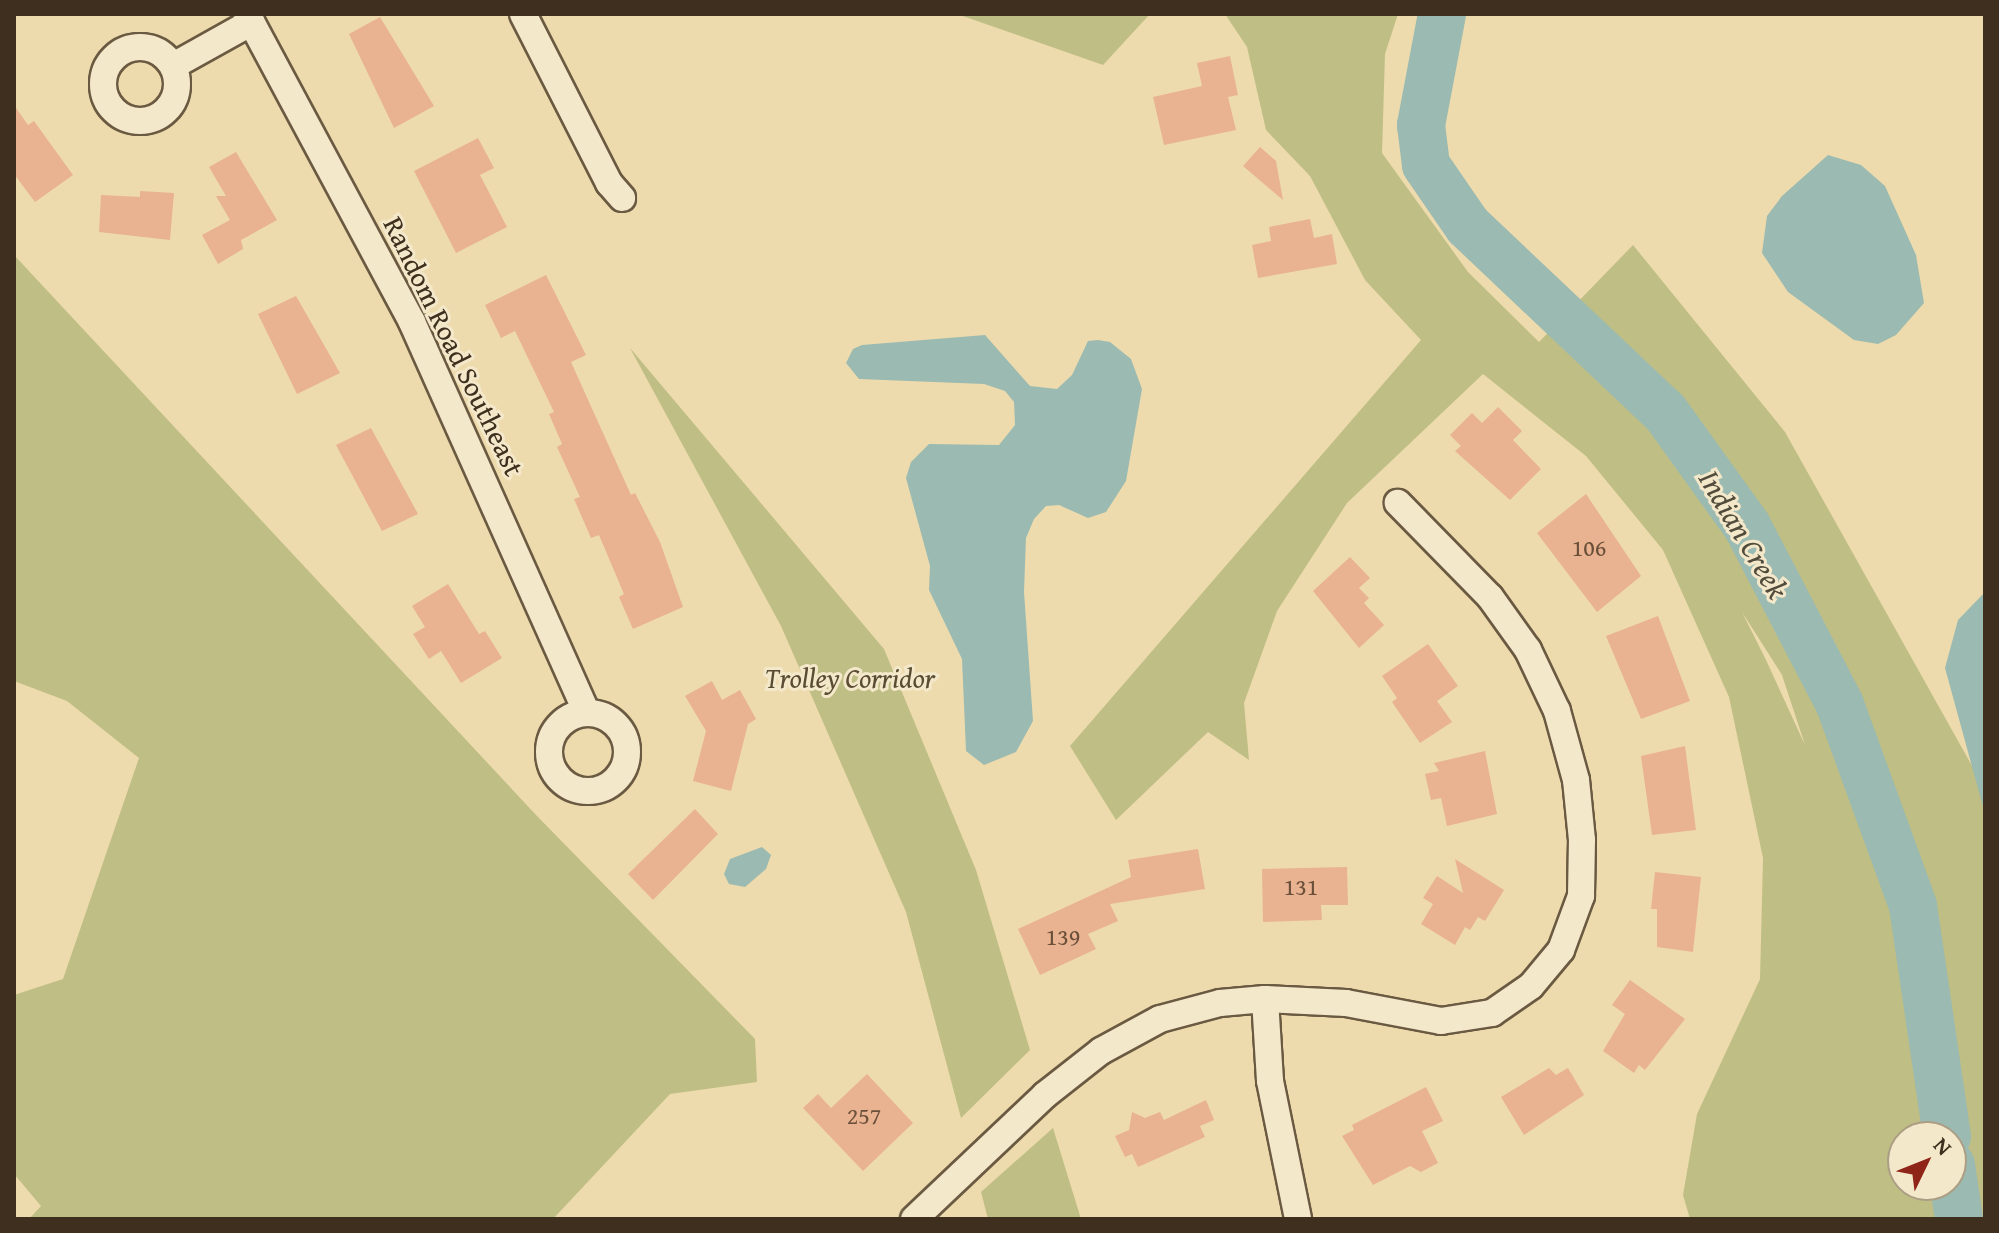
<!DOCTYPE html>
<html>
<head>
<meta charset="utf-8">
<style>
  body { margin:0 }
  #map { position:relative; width:1999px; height:1233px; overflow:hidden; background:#eedbad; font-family:"Gentium Book Plus",serif }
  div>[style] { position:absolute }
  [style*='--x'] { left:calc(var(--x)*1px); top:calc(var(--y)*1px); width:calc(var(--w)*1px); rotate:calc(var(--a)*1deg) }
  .green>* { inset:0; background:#bfbe85 }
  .water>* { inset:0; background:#9bbab1 }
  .river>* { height:48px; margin:-24px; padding:0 24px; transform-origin:24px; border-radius:24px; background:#9bbab1 }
  .building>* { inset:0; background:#e9b290 }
  .roads { filter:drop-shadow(2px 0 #6b5a42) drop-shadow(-2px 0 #6b5a42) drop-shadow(0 2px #6b5a42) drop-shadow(0 -2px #6b5a42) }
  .minor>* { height:26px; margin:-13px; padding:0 13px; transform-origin:13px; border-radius:13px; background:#f4e8ca }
  .minor>.ring { margin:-13px; padding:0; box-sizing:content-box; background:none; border:26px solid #f4e8ca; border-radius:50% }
  span { translate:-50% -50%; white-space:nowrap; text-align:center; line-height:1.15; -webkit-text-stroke:6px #f4e8ca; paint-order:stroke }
  .number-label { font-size:24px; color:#6a503a }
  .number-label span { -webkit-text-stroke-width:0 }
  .street-label { font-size:28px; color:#3f2f1e }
  .park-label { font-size:28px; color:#594c33; font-style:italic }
  .water-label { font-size:30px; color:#514b3b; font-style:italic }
  .frame { position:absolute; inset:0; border:16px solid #3f2f1e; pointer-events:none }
  .north { position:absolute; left:1887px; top:1121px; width:80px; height:80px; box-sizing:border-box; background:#f4e8ca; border:2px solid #ac9e85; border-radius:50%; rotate:47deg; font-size:22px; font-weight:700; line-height:32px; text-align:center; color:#3f2f1e }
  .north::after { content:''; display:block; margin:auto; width:28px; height:36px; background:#8f2418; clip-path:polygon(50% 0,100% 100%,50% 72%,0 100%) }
</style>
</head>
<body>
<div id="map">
  <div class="green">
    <div style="clip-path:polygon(957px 14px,1150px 14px,1103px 65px)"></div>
    <div style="clip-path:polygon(evenodd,1225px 14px,1398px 14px,1385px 54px,1382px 153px,1468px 272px,1539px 342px,1633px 245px,1785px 432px,1985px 789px,1985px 1219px,1690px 1219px,1683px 1195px,1697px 1114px,1760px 979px,1763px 858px,1729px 697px,1663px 550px,1586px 456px,1483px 374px,1347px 503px,1277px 611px,1244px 703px,1249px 760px,1208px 732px,1116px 820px,1070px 746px,1421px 340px,1365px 280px,1310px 176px,1266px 130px,1247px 47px,1225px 14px,1742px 612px,1782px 675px,1805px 745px,1766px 660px,1742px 612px,1225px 14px,1903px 1137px,1951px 1137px,1951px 1185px,1903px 1185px,1903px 1137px)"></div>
    <div style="clip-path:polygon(14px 255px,537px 816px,755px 1039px,757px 1082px,670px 1094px,553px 1219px,29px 1219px,41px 1206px,14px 1174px,14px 995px,63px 979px,139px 758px,67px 701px,14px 681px)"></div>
    <div style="clip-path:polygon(630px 348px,884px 649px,976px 870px,1030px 1050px,961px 1118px,906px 912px,781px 626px)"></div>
    <div style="clip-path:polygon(1053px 1128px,1081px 1219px,988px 1219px,981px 1192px)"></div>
  </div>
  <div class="water">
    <div style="clip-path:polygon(1828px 155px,1861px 165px,1885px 186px,1916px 255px,1924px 303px,1896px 335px,1878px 344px,1854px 340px,1788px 292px,1762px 253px,1767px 216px,1782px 196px)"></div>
    <div style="clip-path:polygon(985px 335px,1030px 386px,1057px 389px,1072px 375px,1088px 341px,1098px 340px,1110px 342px,1131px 359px,1142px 389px,1126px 481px,1106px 512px,1088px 518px,1059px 505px,1046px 506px,1034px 519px,1026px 538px,1024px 592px,1033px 721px,1016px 752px,984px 765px,966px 751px,962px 659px,929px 590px,930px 566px,906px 478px,911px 462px,929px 444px,999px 445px,1015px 425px,1014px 402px,1005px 391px,984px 384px,859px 379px,846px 363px,853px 349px,862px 345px)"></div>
    <div style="clip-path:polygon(1985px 592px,1985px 814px,1945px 668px,1958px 620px)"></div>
    <div style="clip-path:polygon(762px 847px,771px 855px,766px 869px,745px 887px,729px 884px,724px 874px,730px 859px)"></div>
  </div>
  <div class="river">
    <div style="--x:1442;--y:14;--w:113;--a:100.7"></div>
    <div style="--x:1421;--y:125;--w:40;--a:82.9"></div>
    <div style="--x:1426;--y:165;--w:74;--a:55.5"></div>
    <div style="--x:1468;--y:226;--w:271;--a:43.4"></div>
    <div style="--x:1665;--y:412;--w:140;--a:54.3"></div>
    <div style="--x:1747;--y:526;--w:202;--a:62.5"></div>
    <div style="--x:1840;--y:705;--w:214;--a:70"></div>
    <div style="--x:1913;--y:906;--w:233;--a:81.6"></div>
    <div style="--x:1951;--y:1165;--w:55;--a:81.6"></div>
  </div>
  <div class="building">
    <div style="clip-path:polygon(380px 17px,434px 106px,394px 128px,349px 34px)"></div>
    <div style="clip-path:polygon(1230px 56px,1238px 95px,1228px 97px,1236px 130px,1164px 145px,1153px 97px,1202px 86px,1197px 63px)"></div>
    <div style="clip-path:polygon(14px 105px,28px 125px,34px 121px,73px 175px,35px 202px,14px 174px)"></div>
    <div style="clip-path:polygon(478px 138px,494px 168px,480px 175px,507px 227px,456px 253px,414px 171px)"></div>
    <div style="clip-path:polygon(1260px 147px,1276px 161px,1283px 200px,1243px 166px)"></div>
    <div style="clip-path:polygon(236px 152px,277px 220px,241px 240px,243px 249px,218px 264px,202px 235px,230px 220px,216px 196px,226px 196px,209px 167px)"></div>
    <div style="clip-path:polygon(140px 191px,174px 193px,170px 240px,99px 232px,101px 195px,140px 197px)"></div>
    <div style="clip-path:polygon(1310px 219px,1314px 238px,1332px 234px,1337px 264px,1258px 278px,1252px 245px,1271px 241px,1269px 227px)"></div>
    <div style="clip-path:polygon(546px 275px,586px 355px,571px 362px,631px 495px,635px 493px,660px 542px,683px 607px,633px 629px,619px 597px,624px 594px,599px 535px,591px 538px,574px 499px,580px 497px,557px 447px,562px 444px,549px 414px,554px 412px,515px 331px,501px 338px,485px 305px)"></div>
    <div style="clip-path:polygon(296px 296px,340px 373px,297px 394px,258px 314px)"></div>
    <div style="clip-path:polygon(1498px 407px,1522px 431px,1513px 440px,1541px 469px,1510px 500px,1455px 451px,1461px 446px,1450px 435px,1472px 413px,1482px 423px)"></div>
    <div style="clip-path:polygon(371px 428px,418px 514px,382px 531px,336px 445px)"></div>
    <div style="clip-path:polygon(1586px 494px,1641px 576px,1597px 612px,1537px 533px)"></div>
    <div style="clip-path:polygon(1350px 557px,1370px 578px,1359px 588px,1369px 598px,1364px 603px,1384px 625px,1359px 648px,1313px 591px)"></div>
    <div style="clip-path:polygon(448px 584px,479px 634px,485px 631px,502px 658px,461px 683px,441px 651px,429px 659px,413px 634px,425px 627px,412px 606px)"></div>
    <div style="clip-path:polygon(1658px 616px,1690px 701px,1641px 719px,1606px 636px)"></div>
    <div style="clip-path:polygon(1428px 644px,1458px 686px,1437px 701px,1452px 722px,1420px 743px,1392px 702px,1397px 698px,1382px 676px)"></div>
    <div style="clip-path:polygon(712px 681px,722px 700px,740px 690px,756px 719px,748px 724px,731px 791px,693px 781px,706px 731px,685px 696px)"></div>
    <div style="clip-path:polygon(1685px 746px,1696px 830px,1652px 835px,1641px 756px)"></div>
    <div style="clip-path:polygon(1485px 751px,1497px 814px,1447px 826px,1441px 798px,1431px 800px,1425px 774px,1439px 771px,1434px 763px)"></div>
    <div style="clip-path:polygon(695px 809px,718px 834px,653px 900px,628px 874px)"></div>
    <div style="clip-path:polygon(1198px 849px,1205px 889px,1110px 904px,1118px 921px,1088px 934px,1096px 949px,1040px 975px,1018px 929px,1131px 877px,1128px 860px)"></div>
    <div style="clip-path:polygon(1455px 859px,1504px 890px,1485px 921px,1478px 917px,1470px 930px,1465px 927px,1455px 945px,1421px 924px,1433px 904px,1423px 898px,1437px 876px,1463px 893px)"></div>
    <div style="clip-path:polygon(1347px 867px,1348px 905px,1321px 905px,1322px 920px,1263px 922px,1262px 869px)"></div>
    <div style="clip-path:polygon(1655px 872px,1701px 877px,1693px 952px,1657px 947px,1657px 909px,1651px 909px)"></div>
    <div style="clip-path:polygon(1630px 980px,1685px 1019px,1645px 1070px,1639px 1065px,1634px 1073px,1603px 1051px,1625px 1014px,1612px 1005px)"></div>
    <div style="clip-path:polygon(1549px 1068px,1556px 1075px,1568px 1068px,1584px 1095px,1524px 1135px,1501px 1097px)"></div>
    <div style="clip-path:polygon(867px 1074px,913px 1123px,863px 1171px,803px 1108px,818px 1094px,831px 1108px)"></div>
    <div style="clip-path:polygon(1426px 1087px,1443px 1121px,1422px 1131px,1438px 1163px,1421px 1172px,1410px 1166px,1373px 1185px,1342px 1136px,1354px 1130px,1352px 1125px)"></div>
    <div style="clip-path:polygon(1206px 1100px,1214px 1120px,1200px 1126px,1205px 1137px,1138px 1167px,1132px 1154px,1125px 1157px,1115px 1136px,1129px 1130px,1132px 1112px,1145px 1118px,1160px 1112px,1164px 1120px)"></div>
  </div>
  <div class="roads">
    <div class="minor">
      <div style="--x:247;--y:14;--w:349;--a:61.8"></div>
      <div style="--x:412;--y:322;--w:428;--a:65.9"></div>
      <div style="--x:523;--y:14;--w:190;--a:63"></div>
      <div style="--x:609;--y:183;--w:20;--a:49"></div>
      <div class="ring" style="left:103px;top:47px;width:48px;height:48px"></div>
      <div style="--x:173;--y:66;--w:90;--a:-29.1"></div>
      <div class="ring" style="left:549px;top:713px;width:52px;height:52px"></div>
      <div style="--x:1265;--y:999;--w:82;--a:86.5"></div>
      <div style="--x:1270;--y:1081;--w:141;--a:78.5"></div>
      <div style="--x:914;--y:1219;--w:180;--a:-43.4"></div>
      <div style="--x:1045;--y:1095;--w:71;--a:-38.2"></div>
      <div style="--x:1101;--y:1051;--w:67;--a:-28.5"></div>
      <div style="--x:1160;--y:1019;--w:62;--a:-14.9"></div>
      <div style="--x:1220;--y:1003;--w:45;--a:-5.1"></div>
      <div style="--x:1265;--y:999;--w:81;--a:2.8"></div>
      <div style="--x:1346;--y:1003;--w:97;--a:10.7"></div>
      <div style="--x:1441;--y:1021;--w:52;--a:-8.9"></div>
      <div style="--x:1492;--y:1013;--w:47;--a:-34.7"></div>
      <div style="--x:1531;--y:986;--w:47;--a:-50.2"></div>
      <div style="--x:1561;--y:950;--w:58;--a:-69.7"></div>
      <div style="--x:1581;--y:896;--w:56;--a:-89"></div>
      <div style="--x:1582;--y:840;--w:60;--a:-95.7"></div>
      <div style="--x:1576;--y:780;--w:72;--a:-105.4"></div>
      <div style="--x:1557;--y:711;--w:68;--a:-115.4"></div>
      <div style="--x:1528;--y:650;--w:65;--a:-125.6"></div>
      <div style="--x:1490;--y:597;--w:132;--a:-134.4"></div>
    </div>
  </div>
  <div class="number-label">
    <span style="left:1589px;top:548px">106</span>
    <span style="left:1301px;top:887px">131</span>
    <span style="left:1063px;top:937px">139</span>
    <span style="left:864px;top:1116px">257</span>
  </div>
  <div class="street-label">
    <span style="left:454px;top:346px;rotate:64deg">Random Road Southeast</span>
  </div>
  <div class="park-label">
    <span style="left:850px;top:678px">Trolley Corridor</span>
  </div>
  <div class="water-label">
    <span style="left:1744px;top:534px;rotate:59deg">Indian Creek</span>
  </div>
  <div class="frame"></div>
  <div class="north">N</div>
</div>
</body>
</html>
